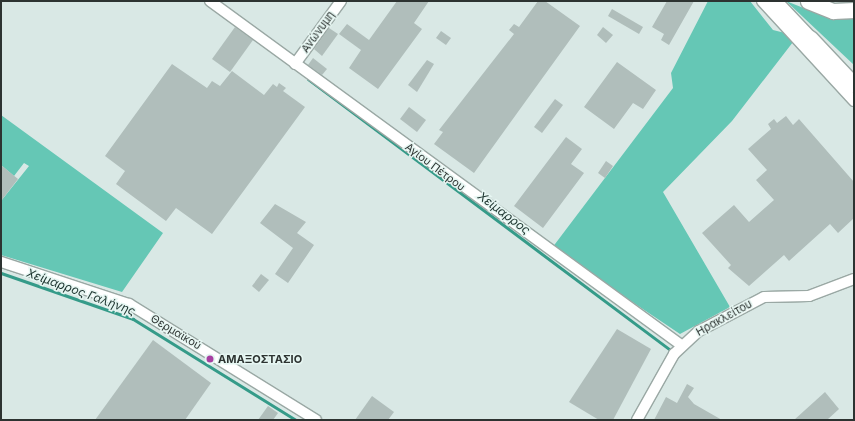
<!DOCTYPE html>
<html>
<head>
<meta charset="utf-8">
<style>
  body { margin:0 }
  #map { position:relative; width:855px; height:421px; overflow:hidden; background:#d9e8e5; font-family:Inter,sans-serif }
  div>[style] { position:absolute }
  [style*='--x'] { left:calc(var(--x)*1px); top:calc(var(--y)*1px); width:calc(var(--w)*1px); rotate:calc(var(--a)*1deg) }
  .green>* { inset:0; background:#65c7b5 }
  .stream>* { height:3px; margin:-1.5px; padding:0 1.5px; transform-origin:1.5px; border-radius:1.5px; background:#359b89 }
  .building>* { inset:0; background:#b0bebb }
  .roads { filter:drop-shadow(1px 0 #9aa8a4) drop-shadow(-1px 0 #9aa8a4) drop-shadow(0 1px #9aa8a4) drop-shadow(0 -1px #9aa8a4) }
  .minor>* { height:10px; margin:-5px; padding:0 5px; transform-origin:5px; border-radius:5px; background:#fff }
  .major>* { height:13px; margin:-6.5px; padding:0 6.5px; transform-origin:6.5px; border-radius:6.5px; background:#fff }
  .highway>* { height:15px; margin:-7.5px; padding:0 7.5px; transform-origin:7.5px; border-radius:7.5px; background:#fff }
  .dots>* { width:11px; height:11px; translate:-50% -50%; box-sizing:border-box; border:2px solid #e6f6f2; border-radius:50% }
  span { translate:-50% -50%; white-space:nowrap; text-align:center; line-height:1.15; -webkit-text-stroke:3px #e6f6f2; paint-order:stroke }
  .street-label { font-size:11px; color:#2d3331 }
  .poi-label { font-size:11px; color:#2d3331; font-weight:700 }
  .left { translate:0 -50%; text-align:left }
  .water-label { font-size:12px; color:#1c332e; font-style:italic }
  .frame { position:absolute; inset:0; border:2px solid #2d3331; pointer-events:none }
</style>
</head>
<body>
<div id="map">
  <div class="green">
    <div style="clip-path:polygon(708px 1px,750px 1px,773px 30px,785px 33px,793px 42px,732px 121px,663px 192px,730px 307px,680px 334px,552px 248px,673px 88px,671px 73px)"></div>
    <div style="clip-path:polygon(786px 1px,821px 15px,854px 16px,854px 65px)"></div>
    <div style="clip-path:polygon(1px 115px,163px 233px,122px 292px,1px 255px,1px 201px,29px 166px,24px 163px,14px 176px,1px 165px)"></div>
  </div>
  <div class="stream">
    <div style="--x:308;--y:79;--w:456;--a:36.8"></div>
    <div style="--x:1;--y:273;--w:140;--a:19.2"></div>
    <div style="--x:133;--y:319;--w:192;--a:31.8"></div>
  </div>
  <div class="building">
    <div style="clip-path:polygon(397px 1px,429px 1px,414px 23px,422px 29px,378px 89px,349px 68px,361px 50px,339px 34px,347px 24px,369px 40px)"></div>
    <div style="clip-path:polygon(538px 1px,545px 1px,580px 26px,474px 173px,434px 144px,443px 132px,439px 130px,514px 34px,509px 30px,514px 24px,519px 27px)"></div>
    <div style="clip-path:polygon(667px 1px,694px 1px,669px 45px,661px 40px,664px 34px,652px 27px)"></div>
    <div style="clip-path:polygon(612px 9px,643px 27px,639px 34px,608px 16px)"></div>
    <div style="clip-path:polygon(235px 27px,253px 40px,230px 72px,212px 59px)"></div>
    <div style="clip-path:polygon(603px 27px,613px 35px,606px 43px,597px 35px)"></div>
    <div style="clip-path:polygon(329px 28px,338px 34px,322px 56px,314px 49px)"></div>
    <div style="clip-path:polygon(441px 31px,451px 38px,446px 45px,436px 38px)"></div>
    <div style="clip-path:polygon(313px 58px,327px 69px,322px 75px,308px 65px)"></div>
    <div style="clip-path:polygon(427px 60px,434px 64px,417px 92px,408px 85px)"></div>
    <div style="clip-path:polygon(617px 62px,656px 90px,643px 109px,633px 103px,614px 129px,584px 107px)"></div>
    <div style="clip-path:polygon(172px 64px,207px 88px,212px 81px,220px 86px,232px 71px,264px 95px,273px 84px,277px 87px,279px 83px,286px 88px,283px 91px,305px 107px,212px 234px,176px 208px,166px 221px,116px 184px,125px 171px,105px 156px)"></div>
    <div style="clip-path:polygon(555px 99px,563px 105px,542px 133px,534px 127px)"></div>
    <div style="clip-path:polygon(409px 107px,426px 120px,417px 132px,400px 119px)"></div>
    <div style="clip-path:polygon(786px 116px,793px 125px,799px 119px,854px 182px,854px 218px,838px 233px,830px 224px,789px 261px,784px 255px,749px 286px,728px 268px,731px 265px,702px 233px,734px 205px,749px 222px,774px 200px,756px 180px,767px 170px,748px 149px,771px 129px,768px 124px,774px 119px,777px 123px)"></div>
    <div style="clip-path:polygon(566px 137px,582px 149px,571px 164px,584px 173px,543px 228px,514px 206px)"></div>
    <div style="clip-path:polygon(606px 161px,613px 166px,605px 178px,598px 173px)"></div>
    <div style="clip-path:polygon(1px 165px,18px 179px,1px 201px)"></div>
    <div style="clip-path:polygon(275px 204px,306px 222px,297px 233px,314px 245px,288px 283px,275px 274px,293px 248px,260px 223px)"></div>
    <div style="clip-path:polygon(261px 274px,269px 280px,259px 292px,252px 286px)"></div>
    <div style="clip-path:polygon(617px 329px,651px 349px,613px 420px,599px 420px,569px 402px)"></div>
    <div style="clip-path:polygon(153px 340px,211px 383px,185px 420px,95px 420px)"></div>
    <div style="clip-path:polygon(687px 384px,694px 388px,688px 397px,694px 404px,722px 420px,654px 420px,666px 397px,677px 403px)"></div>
    <div style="clip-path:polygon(825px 392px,839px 409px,827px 420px,794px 420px)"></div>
    <div style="clip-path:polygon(372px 396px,394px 412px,388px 420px,355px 420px)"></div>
    <div style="clip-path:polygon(268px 406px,278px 413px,273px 420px,258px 420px)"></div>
  </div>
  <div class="roads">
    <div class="minor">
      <div style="--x:210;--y:1;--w:583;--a:36.14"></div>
      <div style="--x:762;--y:1;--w:136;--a:47.4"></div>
      <div style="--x:295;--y:64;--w:78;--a:-53.9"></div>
      <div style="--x:1;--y:262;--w:135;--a:18.2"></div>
      <div style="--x:129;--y:304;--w:220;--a:31.8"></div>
      <div style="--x:637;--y:420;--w:76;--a:-60.7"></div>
      <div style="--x:674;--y:354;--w:34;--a:-43"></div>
      <div style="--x:699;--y:331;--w:73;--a:-27.6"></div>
      <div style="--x:764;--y:297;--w:45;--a:-1.3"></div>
      <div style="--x:809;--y:296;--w:48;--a:-20.7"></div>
    </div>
    <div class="major">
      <div style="--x:775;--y:1;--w:51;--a:46.6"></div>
    </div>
    <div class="highway">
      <div style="--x:808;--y:1;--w:27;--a:22"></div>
      <div style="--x:833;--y:11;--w:21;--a:-3"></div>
      <div style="--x:810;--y:38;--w:64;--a:46.9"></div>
    </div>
  </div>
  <div class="dots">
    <div style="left:210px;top:359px;background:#a73fa2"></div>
  </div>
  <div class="street-label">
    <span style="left:318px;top:32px;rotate:-54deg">Ανώνυμη</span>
    <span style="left:435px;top:167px;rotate:37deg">Αγίου Πέτρου</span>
    <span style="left:724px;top:318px;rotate:-29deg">Ηρακλείτου</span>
    <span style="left:176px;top:332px;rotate:31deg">Θερμαϊκού</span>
  </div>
  <div class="poi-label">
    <span class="left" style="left:218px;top:359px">ΑΜΑΞΟΣΤΑΣΙΟ</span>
  </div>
  <div class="water-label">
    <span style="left:504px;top:213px;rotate:37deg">Χείμαρρος</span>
    <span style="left:81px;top:292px;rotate:20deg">Χείμαρρος Γαλήνης</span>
  </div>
  <div class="frame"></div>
</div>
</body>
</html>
